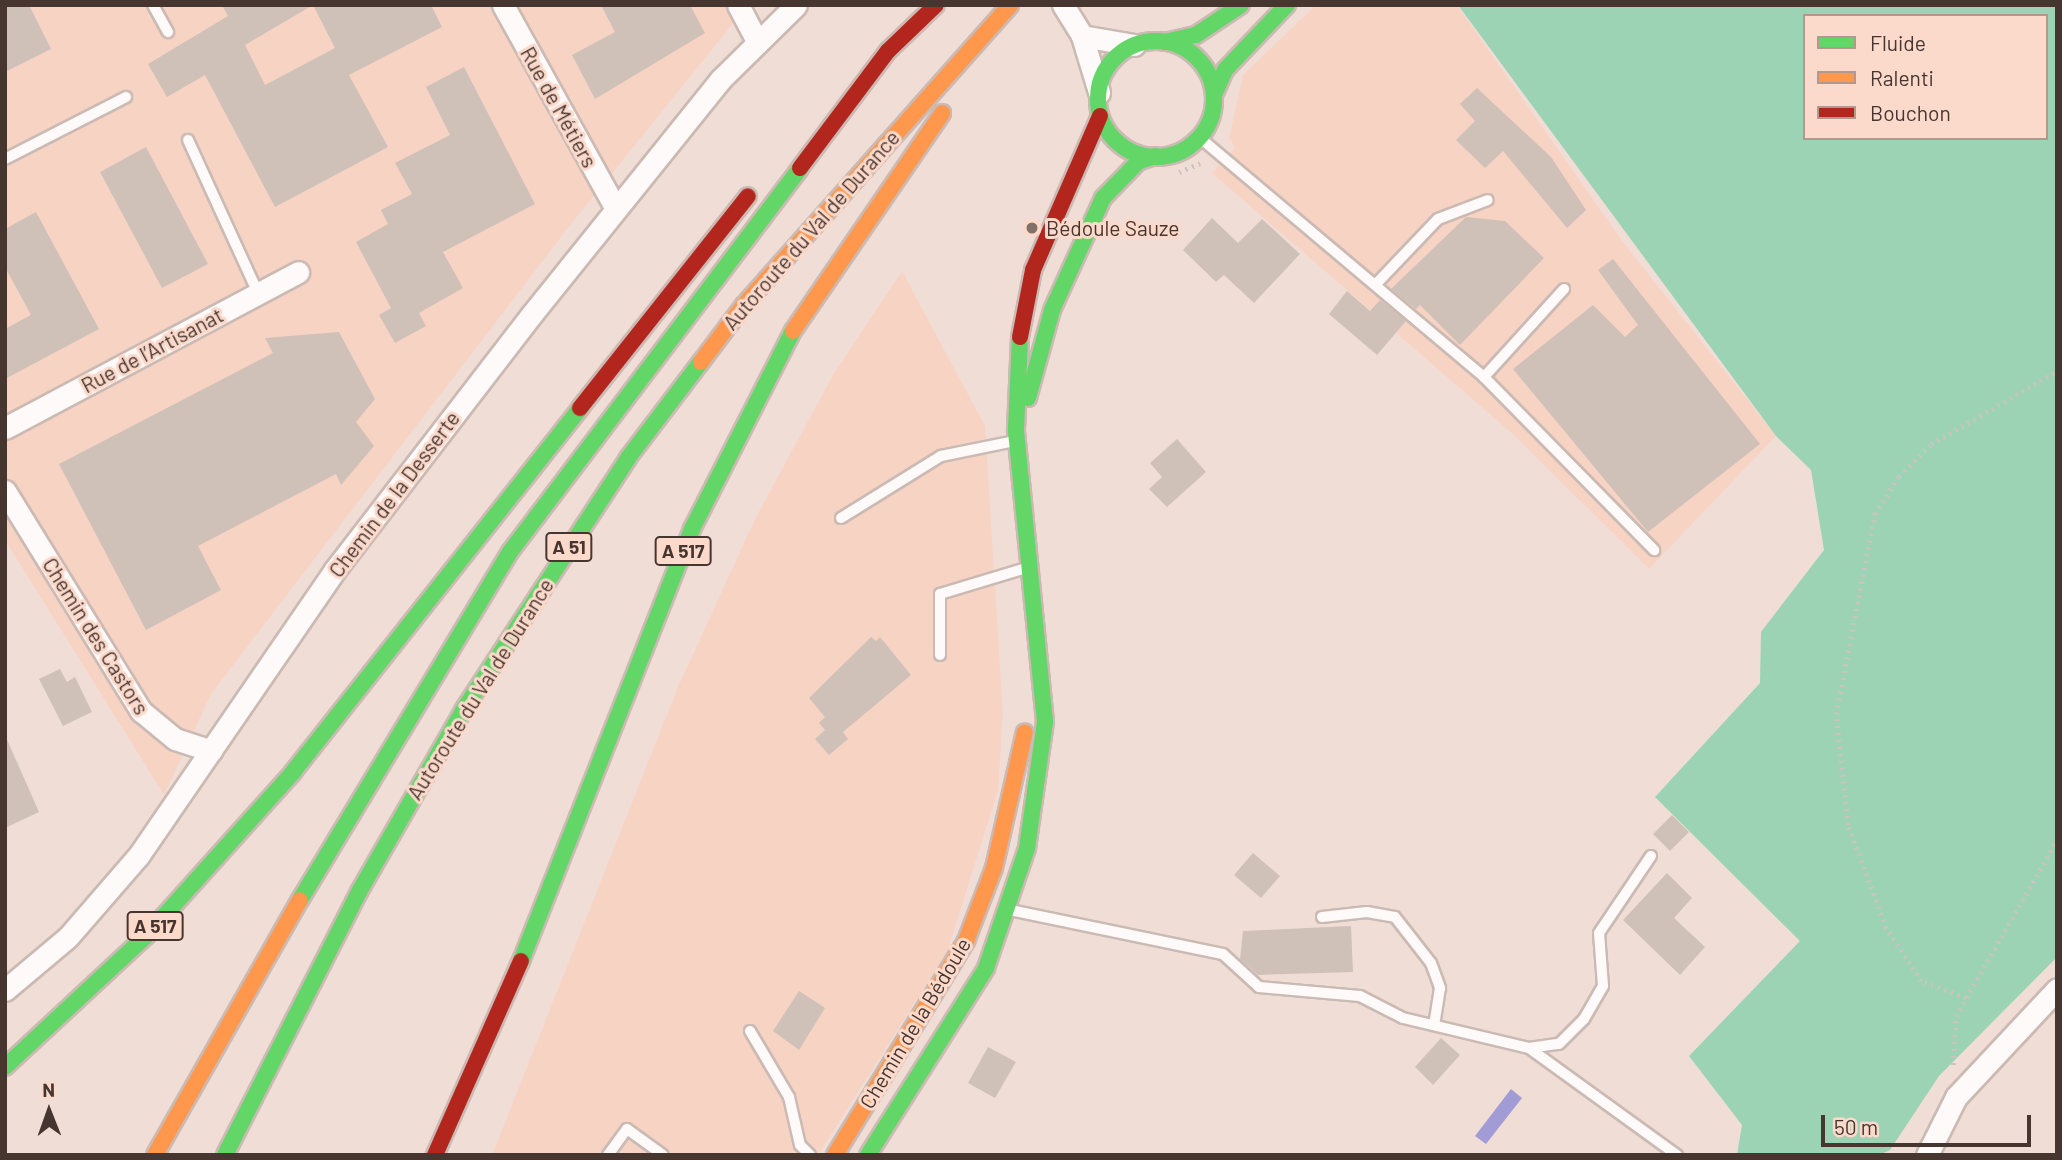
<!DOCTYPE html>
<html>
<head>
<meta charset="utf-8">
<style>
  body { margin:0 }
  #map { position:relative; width:2062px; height:1160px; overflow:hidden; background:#f0ded6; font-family:Barlow,sans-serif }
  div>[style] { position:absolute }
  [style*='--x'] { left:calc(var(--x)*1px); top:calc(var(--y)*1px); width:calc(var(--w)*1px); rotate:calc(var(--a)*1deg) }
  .built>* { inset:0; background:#f7d3c4 }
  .forest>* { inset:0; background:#9bd3b4 }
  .water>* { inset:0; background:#a19cd6 }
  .building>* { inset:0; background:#cfc1b8 }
  .path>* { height:4.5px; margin-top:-2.25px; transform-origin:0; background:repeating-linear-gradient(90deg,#cbc3bf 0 2px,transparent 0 7px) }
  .roads { filter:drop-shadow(2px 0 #cbbab3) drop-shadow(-2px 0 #cbbab3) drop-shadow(0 2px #cbbab3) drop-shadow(0 -2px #cbbab3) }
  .lane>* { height:10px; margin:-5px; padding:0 5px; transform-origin:5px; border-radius:5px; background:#fdfaf9 }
  .street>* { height:21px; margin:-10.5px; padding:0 10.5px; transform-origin:10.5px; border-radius:10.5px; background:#fdfaf9 }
  .fast>* { height:16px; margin:-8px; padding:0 8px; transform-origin:8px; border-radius:8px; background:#63d668 }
  .fast>.ring { margin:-8px; padding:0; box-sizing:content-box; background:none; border:16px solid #63d668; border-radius:50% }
  .slow>* { height:16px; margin:-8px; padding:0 8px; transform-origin:8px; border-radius:8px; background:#ff974d }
  .jam>* { height:16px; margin:-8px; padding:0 8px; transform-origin:8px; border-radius:8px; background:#b3261e }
  .dots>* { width:19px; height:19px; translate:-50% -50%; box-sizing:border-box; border:4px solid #fbd9cb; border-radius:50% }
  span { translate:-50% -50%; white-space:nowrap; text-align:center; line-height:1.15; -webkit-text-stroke:6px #fbd9cb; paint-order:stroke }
  .shield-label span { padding:2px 5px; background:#fbd9cb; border:2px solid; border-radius:5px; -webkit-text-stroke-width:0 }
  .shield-label { font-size:19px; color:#47362f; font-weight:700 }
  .street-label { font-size:21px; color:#47362f }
  .poi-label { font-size:21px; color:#47362f }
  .left { translate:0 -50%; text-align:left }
  .frame { position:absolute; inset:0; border:7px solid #47362f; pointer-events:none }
  .legend { position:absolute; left:1803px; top:14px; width:245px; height:126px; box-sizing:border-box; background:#fbd9cb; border:2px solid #b3988d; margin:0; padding:9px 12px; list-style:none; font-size:21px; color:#47362f }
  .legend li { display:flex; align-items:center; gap:14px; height:35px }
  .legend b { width:35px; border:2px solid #b3988d }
  .north { position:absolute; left:14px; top:1076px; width:70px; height:70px; -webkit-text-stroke:5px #fbd9cb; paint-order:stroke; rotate:359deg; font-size:19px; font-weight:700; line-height:28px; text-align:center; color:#47362f }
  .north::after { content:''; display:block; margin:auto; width:24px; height:32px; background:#47362f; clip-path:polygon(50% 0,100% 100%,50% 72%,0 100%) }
  .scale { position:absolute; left:1821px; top:1115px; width:210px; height:32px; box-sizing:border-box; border:4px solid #47362f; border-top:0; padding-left:9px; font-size:21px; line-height:24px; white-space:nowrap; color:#47362f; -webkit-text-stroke:5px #fbd9cb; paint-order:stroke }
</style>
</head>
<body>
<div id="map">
  <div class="built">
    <div style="clip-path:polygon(5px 5px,748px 5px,571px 224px,211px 694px,164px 795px,5px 540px)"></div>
    <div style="clip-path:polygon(1316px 5px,1457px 5px,1623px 242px,1776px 436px,1649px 569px,1515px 436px,1212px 173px,1235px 148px,1229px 138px,1243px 75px)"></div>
    <div style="clip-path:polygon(902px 271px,985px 426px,1003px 714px,998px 791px,947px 952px,818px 1155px,492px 1155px,678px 687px,756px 517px,833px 375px)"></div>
  </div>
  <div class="forest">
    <div style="clip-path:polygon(evenodd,1458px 5px,2057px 5px,2057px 957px,1939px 1076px,1890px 1150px,1879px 1155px,1737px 1155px,1742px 1125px,1689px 1056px,1800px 941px,1655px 797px,1760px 683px,1761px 632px,1824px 550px,1811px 470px,1776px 436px,1458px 5px,1805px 16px,2046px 16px,2046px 138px,1805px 138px,1805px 16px)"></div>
  </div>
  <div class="water">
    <div style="clip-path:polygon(1511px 1089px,1522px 1098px,1486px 1144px,1475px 1136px)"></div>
  </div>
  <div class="building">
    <div style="clip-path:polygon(5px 5px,29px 5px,51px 49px,5px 72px)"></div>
    <div style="clip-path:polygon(evenodd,222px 5px,431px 5px,442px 27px,349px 75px,388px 147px,275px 207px,205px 75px,167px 97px,148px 64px,228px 16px,222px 5px,313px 5px,335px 48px,265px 85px,245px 45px,313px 5px)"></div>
    <div style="clip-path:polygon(601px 5px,690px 5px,705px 33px,595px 99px,572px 55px,615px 32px)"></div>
    <div style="clip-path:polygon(464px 67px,535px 204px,443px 252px,463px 288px,419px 313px,426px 326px,395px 343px,379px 315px,391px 308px,356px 242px,388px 224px,381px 210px,412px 194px,395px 163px,450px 135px,426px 87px)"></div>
    <div style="clip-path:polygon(1477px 88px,1551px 157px,1586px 210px,1567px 228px,1503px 151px,1485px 168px,1456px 140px,1475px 121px,1460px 104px)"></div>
    <div style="clip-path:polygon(146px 147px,208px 264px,162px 288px,100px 172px)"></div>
    <div style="clip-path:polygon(36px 212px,99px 329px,5px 379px,5px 329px,31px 315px,5px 267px,5px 229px)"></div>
    <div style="clip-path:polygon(1466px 217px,1505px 221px,1544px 258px,1460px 345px,1420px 305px,1416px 309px,1391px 289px)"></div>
    <div style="clip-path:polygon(1212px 218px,1238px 243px,1262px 219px,1300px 254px,1254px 303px,1224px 275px,1216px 282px,1183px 250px)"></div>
    <div style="clip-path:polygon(1613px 259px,1760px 444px,1648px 532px,1513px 369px,1593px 305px,1625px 337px,1638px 325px,1598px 270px)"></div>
    <div style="clip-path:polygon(1347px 291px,1370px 311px,1380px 300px,1406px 321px,1377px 355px,1329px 314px)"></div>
    <div style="clip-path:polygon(339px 332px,375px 399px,356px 422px,374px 446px,341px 485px,336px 474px,198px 546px,221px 590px,146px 630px,59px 464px,273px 353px,265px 338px)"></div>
    <div style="clip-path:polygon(1177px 439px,1206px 472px,1167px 507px,1149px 489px,1162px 477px,1150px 463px)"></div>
    <div style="clip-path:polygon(871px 637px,876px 641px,880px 637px,911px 675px,843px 732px,848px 739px,829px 755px,815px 739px,825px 730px,819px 723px,825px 717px,809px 698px)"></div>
    <div style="clip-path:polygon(60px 669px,67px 682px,75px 677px,92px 712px,63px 726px,39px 679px)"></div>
    <div style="clip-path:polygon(5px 735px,39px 812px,5px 828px)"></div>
    <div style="clip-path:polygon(1672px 815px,1689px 832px,1670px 851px,1653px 834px)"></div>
    <div style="clip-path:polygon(1253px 853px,1280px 876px,1261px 898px,1234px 875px)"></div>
    <div style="clip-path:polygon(1667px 873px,1692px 898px,1674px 918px,1705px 947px,1680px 975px,1623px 920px)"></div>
    <div style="clip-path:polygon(1351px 926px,1353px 972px,1258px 975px,1240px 959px,1243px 931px)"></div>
    <div style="clip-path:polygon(799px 991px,825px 1008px,799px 1050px,773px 1031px)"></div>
    <div style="clip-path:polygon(1441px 1038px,1460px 1055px,1433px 1085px,1415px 1067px)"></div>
    <div style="clip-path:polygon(988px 1047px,1016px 1062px,995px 1098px,968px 1083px)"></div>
  </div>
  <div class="path">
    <div style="--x:1179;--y:172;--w:23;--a:-23"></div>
    <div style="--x:1966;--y:998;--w:48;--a:-159.3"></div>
    <div style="--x:1921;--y:981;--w:64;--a:-123.4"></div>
    <div style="--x:1886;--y:928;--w:110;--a:-110.3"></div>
    <div style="--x:1848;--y:825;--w:112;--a:-96.2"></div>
    <div style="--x:1836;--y:714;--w:204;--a:-79"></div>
    <div style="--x:1875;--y:514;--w:45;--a:-57.7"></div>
    <div style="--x:1899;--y:476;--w:45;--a:-45"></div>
    <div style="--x:1931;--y:444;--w:146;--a:-30.1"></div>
    <div style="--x:1953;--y:1065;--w:49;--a:-86.5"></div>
    <div style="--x:1956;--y:1016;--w:203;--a:-60.2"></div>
  </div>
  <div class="roads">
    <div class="lane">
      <div style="--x:153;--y:5;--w:31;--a:61"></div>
      <div style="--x:1199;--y:137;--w:373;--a:40.1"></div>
      <div style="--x:1484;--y:377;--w:243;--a:45.5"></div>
      <div style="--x:188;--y:140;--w:168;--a:65.4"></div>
      <div style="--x:5;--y:159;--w:136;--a:-27.1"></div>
      <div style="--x:1377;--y:283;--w:88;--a:-46.4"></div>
      <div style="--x:1438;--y:219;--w:53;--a:-20.8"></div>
      <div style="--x:1484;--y:377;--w:119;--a:-47.7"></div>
      <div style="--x:841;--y:518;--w:118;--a:-31.8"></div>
      <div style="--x:941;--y:456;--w:76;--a:-11.5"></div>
      <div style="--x:940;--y:655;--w:61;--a:-90"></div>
      <div style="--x:940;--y:594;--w:90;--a:-16.8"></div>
      <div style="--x:1010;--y:910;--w:217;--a:11.7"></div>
      <div style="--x:1223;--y:954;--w:49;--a:42.5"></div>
      <div style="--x:1259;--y:987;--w:101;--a:5.1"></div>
      <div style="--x:1360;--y:996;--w:48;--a:27.1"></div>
      <div style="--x:1403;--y:1018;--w:130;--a:13.4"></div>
      <div style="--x:1529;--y:1048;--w:183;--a:35.9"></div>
      <div style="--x:1322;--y:917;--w:45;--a:-6.3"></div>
      <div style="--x:1367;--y:912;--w:28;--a:10"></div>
      <div style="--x:1395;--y:917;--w:58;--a:52"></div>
      <div style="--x:1431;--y:963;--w:27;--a:70"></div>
      <div style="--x:1440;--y:988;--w:37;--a:99"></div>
      <div style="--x:750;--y:1031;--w:77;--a:59.4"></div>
      <div style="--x:789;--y:1097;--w:49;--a:77.1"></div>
      <div style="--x:800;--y:1145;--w:14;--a:45"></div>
      <div style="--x:1529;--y:1048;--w:30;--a:-8"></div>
      <div style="--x:1559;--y:1044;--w:35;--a:-45"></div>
      <div style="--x:1584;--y:1019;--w:38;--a:-60"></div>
      <div style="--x:1603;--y:986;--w:53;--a:-94.3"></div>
      <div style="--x:1599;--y:933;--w:93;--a:-56"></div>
      <div style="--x:608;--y:1155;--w:32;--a:-54"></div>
      <div style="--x:627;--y:1129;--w:44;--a:35.8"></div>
    </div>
    <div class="street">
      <div style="--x:503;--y:5;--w:233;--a:61"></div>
      <div style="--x:738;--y:5;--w:41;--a:62.2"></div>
      <div style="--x:1063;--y:5;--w:36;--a:58"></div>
      <div style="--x:1082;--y:36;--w:59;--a:73.1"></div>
      <div style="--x:1082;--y:36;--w:53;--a:9.8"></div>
      <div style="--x:5;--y:428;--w:332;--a:-28"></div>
      <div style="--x:5;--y:491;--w:259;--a:58.3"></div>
      <div style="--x:141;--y:711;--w:44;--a:39.5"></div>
      <div style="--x:175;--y:739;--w:38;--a:18"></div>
      <div style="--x:5;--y:990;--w:82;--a:-40.1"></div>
      <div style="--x:68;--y:937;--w:108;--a:-49.1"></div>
      <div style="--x:139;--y:855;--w:345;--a:-55.5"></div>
      <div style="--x:334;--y:571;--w:324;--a:-52.4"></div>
      <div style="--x:532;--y:314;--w:302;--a:-51.2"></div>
      <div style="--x:721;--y:79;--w:105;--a:-44.6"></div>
      <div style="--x:1927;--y:1155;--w:65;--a:-63.4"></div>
      <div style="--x:1956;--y:1097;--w:148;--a:-46.9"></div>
    </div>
    <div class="fast">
      <div class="ring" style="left:1098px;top:41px;width:100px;height:100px"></div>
      <div style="--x:1165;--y:42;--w:32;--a:-13"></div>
      <div style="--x:1196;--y:35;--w:54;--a:-33.7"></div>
      <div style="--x:1214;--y:95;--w:27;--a:-66"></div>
      <div style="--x:1225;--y:70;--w:90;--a:-46.4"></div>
      <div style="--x:1028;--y:398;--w:91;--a:-74.7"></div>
      <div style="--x:1052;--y:310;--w:123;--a:-65.5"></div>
      <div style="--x:1103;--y:198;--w:52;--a:-45.8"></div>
      <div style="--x:1139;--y:161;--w:17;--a:-17"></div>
      <div style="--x:300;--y:900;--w:406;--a:-58.9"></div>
      <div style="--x:510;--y:552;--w:481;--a:-52.9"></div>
      <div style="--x:521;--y:961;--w:465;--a:-68.4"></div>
      <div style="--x:692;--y:529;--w:222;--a:-63"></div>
      <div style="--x:5;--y:1067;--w:194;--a:-42.9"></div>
      <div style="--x:147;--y:935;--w:219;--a:-48.1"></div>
      <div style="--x:293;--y:772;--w:464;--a:-51.7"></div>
      <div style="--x:225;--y:1155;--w:297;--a:-63"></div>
      <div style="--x:360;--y:890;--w:209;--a:-60.1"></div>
      <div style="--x:464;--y:709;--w:300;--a:-56.8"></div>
      <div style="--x:628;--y:458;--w:121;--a:-52.8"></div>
      <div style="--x:868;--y:1155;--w:221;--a:-57.7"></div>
      <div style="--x:986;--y:968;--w:127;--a:-71.1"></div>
      <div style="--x:1027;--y:848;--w:127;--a:-81.9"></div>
      <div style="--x:1045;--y:722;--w:294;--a:-95.7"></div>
      <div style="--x:1016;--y:429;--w:92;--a:-87.5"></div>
    </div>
    <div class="slow">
      <div style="--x:793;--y:331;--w:264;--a:-55.6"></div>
      <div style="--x:701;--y:362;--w:71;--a:-53"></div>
      <div style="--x:744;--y:305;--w:401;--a:-48.4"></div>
      <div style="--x:155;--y:1155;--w:293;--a:-60.4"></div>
      <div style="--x:835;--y:1155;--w:251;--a:-58.5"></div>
      <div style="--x:966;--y:941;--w:78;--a:-69"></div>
      <div style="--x:994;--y:868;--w:139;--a:-77.2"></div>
    </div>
    <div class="jam">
      <div style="--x:800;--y:168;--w:146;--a:-53.1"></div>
      <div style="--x:888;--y:51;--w:66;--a:-43.8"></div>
      <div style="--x:1020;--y:337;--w:68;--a:-79"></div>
      <div style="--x:1033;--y:270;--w:168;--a:-66.5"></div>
      <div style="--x:580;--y:408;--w:270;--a:-51.6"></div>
      <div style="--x:435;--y:1155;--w:212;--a:-66.1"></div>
    </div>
  </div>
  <div class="dots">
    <div style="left:1032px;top:228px;background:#827169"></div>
  </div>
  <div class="shield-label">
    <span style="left:569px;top:547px">A 51</span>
    <span style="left:683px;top:551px">A 517</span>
    <span style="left:155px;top:926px">A 517</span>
  </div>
  <div class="street-label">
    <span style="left:559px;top:107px;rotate:61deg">Rue de Métiers</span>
    <span style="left:811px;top:230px;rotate:-49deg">Autoroute du Val de Durance</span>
    <span style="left:152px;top:350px;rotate:-28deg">Rue de l’Artisanat</span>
    <span style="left:394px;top:494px;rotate:-53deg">Chemin de la Desserte</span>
    <span style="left:96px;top:636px;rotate:58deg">Chemin des Castors</span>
    <span style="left:480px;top:689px;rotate:-58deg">Autoroute du Val de Durance</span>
    <span style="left:915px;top:1023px;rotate:-59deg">Chemin de la Bédoule</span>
  </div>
  <div class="poi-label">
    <span class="left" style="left:1046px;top:228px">Bédoule Sauze</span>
  </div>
  <div class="frame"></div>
  <ul class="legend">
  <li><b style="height:9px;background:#63d668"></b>Fluide</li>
  <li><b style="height:9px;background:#ff974d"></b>Ralenti</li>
  <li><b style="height:9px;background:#b3261e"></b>Bouchon</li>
  </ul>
  <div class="north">N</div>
  <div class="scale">50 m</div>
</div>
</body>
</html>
